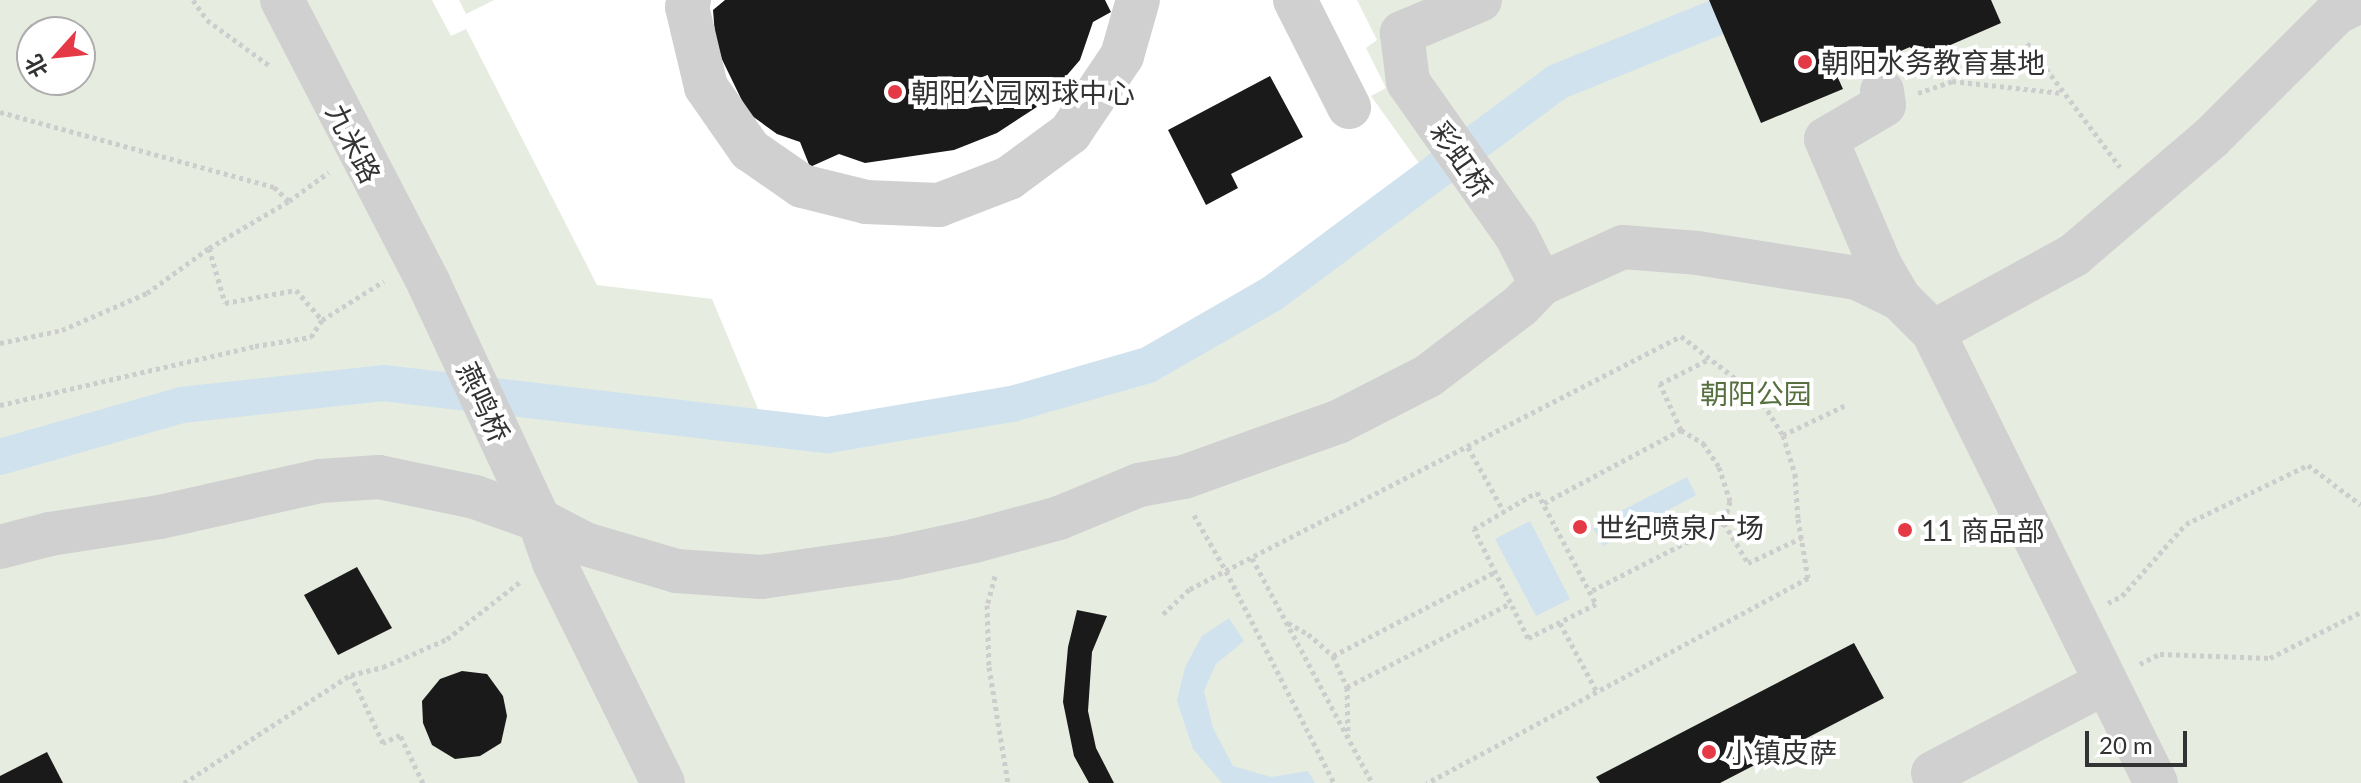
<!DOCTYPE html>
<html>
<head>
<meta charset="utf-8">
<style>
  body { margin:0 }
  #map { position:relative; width:2361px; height:783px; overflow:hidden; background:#fff; font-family:Lato,"Noto Sans SC",sans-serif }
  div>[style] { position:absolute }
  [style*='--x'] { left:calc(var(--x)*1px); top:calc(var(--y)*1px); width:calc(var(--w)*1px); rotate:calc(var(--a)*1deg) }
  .green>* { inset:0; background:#e6ecdf }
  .water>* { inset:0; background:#cfe2ee }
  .canal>* { height:36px; margin:-18px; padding:0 18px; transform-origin:18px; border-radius:18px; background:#cfe2ee }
  .building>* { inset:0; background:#1a1a1a }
  .path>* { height:5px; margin-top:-2.5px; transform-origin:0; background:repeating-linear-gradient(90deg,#cdcdcd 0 4px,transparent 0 8px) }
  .minor>* { height:44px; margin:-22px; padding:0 22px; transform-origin:22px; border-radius:22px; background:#d0d0d0 }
  .dots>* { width:22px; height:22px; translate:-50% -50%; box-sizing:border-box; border:4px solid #fff; border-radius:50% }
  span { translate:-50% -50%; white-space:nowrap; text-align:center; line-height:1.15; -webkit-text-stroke:8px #fff; paint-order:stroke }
  .poi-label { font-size:28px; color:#333 }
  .left { translate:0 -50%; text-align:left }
  .street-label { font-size:28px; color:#333 }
  .park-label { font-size:28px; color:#56703f }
  .north { position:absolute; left:16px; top:16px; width:80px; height:80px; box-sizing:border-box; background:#fff; border:2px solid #adadad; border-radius:50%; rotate:243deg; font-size:22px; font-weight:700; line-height:32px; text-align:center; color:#333 }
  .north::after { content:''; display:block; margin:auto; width:28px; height:36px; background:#e63946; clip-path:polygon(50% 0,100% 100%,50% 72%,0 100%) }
  .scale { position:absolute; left:2085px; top:731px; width:102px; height:36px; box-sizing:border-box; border:4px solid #333; border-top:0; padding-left:10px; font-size:24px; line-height:28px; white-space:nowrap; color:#333; -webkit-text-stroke:6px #fff; paint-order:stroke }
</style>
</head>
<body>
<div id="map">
  <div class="green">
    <div style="clip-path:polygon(evenodd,0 0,432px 0,451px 36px,466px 29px,597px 285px,712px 299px,766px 428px,828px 435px,1012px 404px,1148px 365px,1273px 293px,1429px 177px,1371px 96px,1386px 88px,1366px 48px,1377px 40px,1357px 0,2361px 0,2361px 783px,0 783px,0 0,32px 32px,80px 32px,80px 80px,32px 80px,32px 32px)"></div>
    <div style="clip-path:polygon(459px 0,494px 0,466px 14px)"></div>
  </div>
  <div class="water">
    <div style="clip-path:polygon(1687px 477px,1696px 495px,1603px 546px,1592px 526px)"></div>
    <div style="clip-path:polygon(1530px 521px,1570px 599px,1536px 616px,1495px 539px)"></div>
    <div style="clip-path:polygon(1229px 618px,1244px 641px,1216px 664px,1204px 691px,1213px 728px,1233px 766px,1271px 777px,1308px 771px,1315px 783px,1222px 783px,1193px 749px,1177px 701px,1185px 667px,1202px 636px)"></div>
  </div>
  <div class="canal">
    <div style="--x:0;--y:457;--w:188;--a:-16"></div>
    <div style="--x:181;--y:405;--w:203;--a:-6.2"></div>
    <div style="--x:383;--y:383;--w:448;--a:6.7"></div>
    <div style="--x:828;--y:435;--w:187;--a:-9.6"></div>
    <div style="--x:1012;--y:404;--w:141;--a:-16"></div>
    <div style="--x:1148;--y:365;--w:144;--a:-29.9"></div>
    <div style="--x:1273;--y:293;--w:354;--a:-36.6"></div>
    <div style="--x:1557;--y:82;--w:218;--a:-22.1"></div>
  </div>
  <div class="building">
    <div style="clip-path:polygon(725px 0,1105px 0,1111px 12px,1093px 22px,1080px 60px,1043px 103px,997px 133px,954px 150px,865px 163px,839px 154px,810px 167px,800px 142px,777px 134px,748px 113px,716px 47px,713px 10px)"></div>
    <div style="clip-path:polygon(1709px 0,1991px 0,2001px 23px,1916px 60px,1910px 47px,1838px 78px,1843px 89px,1761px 123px)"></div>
    <div style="clip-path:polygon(1270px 76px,1303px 137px,1231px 174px,1238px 188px,1206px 205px,1168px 130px)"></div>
    <div style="clip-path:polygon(357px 567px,392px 628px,338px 655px,304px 595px)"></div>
    <div style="clip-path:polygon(1077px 610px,1107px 616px,1092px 652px,1088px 711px,1096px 748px,1114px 783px,1089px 783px,1074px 756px,1063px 702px,1068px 647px)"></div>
    <div style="clip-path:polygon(1854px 643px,1884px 698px,1720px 783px,1600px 783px,1596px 777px)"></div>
    <div style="clip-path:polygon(462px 671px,487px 674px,503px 696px,507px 716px,501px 743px,480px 756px,455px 759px,432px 745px,423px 723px,422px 701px,440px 679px)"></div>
    <div style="clip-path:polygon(47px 752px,63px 783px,0 783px,0 776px)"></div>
  </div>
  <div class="path">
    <div style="--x:193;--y:0;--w:24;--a:55"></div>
    <div style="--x:207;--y:20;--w:78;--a:36.1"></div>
    <div style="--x:2027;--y:43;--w:155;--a:53.1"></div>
    <div style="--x:1918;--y:93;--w:36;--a:-19"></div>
    <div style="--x:1952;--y:81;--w:110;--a:6.3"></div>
    <div style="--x:0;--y:112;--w:284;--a:15.3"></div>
    <div style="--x:274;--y:187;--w:21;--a:43"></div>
    <div style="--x:209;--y:248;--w:57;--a:73.8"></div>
    <div style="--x:225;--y:303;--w:72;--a:-10.4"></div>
    <div style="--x:296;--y:290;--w:40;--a:49"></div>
    <div style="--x:322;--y:320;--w:73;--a:-32.2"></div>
    <div style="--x:0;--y:343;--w:63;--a:-11.8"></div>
    <div style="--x:62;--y:330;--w:93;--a:-23.5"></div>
    <div style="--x:147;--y:293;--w:77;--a:-36"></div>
    <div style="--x:209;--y:248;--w:93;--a:-30.4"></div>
    <div style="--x:289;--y:201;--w:49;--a:-35.9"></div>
    <div style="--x:0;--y:405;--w:262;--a:-13"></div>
    <div style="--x:255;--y:346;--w:57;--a:-9.1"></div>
    <div style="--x:311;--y:337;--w:20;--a:-57"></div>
    <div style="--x:1681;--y:430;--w:51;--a:-114.5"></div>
    <div style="--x:1660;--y:384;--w:55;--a:-27"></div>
    <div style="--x:1783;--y:435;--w:68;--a:-25.4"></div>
    <div style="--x:1468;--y:447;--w:74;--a:61"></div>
    <div style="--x:1537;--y:492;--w:127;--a:62.2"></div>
    <div style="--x:1596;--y:604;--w:76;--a:153.4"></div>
    <div style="--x:1528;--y:638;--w:122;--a:-116.4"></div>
    <div style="--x:1474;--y:529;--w:73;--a:-30.4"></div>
    <div style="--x:1544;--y:503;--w:155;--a:-28.1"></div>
    <div style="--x:1681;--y:430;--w:26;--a:31"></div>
    <div style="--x:1703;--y:443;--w:29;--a:56"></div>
    <div style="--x:1719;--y:467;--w:36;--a:72"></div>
    <div style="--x:1730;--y:501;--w:23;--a:105"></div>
    <div style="--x:1724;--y:523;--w:152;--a:152.9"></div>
    <div style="--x:1194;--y:515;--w:64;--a:60.3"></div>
    <div style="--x:1226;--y:571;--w:238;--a:63"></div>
    <div style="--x:1724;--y:523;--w:47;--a:59"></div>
    <div style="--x:1748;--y:563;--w:59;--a:-25.3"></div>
    <div style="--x:1252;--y:558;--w:255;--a:61.9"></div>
    <div style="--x:1493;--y:573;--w:180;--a:152.6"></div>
    <div style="--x:1333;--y:656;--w:34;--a:66"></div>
    <div style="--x:1347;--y:687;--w:182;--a:-27.1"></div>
    <div style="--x:995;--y:576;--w:30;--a:105"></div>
    <div style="--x:987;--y:605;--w:62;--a:88.2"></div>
    <div style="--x:989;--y:667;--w:118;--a:80.7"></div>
    <div style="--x:2108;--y:603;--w:16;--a:-27"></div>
    <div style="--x:2122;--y:596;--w:96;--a:-48.4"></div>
    <div style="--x:2186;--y:524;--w:136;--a:-25.8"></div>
    <div style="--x:2308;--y:465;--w:66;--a:37"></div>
    <div style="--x:1163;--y:614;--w:37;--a:-43"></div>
    <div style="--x:1190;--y:589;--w:552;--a:-27.26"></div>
    <div style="--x:1681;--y:336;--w:99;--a:38"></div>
    <div style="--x:1759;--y:397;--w:45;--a:57.7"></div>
    <div style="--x:1783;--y:435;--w:41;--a:72.9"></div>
    <div style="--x:1795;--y:474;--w:45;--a:86.2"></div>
    <div style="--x:1798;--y:519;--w:60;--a:80.4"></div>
    <div style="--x:1808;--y:578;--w:433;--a:151.7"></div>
    <div style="--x:1288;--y:623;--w:23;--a:29"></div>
    <div style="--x:1308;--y:634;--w:33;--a:41"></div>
    <div style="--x:1560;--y:623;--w:78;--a:61.8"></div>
    <div style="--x:2140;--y:664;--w:22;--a:-27"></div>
    <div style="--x:2160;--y:654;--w:110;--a:2.1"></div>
    <div style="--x:2270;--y:658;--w:102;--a:-26.8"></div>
    <div style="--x:1347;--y:687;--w:49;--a:88.8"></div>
    <div style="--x:184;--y:783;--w:198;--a:-33"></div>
    <div style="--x:423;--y:783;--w:53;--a:-115.6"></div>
    <div style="--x:400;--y:735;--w:19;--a:155"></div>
    <div style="--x:383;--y:743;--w:75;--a:-115.2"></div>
    <div style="--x:351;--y:675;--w:33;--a:-14"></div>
    <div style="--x:383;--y:667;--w:70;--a:-23.6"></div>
    <div style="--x:447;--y:639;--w:94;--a:-38.1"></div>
  </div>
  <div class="minor">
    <div style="--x:282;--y:0;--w:320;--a:62.6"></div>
    <div style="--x:429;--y:284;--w:260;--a:65"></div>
    <div style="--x:689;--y:0;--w:7;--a:106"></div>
    <div style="--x:687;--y:7;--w:82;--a:76.6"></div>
    <div style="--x:706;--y:87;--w:77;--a:55.1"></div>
    <div style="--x:750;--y:150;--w:63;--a:34.7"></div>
    <div style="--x:802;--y:186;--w:66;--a:14"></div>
    <div style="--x:866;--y:202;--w:73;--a:2.4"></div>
    <div style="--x:939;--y:205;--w:75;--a:-21.1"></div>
    <div style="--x:1009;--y:178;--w:76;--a:-36.4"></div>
    <div style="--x:1070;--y:133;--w:93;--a:-56"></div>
    <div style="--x:1122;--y:56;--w:58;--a:-74.1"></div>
    <div style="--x:1295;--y:0;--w:120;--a:63.2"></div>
    <div style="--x:1480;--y:0;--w:85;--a:157.1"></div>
    <div style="--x:1402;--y:33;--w:49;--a:83"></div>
    <div style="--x:1408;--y:82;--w:187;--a:54.8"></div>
    <div style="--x:1516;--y:235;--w:55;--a:63"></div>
    <div style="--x:1882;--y:91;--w:14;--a:82"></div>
    <div style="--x:1884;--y:105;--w:67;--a:149.6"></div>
    <div style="--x:1826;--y:139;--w:137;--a:66.8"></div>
    <div style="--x:1880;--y:265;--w:39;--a:60"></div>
    <div style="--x:1933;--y:332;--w:503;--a:63.69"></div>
    <div style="--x:0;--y:547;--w:52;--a:-14.6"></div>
    <div style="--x:50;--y:534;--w:111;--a:-8.8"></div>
    <div style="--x:160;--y:517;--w:164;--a:-12.7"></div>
    <div style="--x:320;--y:481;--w:59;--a:-3.9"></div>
    <div style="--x:379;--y:477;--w:98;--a:11.8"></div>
    <div style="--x:475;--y:497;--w:68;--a:19.8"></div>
    <div style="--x:1933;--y:773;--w:195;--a:-27.7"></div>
    <div style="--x:663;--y:783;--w:246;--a:-116.3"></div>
    <div style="--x:554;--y:562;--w:45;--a:-109.7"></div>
    <div style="--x:539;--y:520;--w:52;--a:27.6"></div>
    <div style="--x:585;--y:544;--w:96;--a:16.4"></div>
    <div style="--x:677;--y:571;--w:84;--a:4.1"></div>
    <div style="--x:761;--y:577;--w:135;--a:-8.1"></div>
    <div style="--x:895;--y:558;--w:81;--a:-12.1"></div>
    <div style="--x:974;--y:541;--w:88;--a:-15.1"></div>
    <div style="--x:1059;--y:518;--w:87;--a:-22.4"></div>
    <div style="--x:1139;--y:485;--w:46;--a:-10.1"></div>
    <div style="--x:1184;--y:477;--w:164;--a:-19.7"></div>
    <div style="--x:1338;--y:422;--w:101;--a:-27.1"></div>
    <div style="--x:1428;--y:376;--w:116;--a:-37.3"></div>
    <div style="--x:1520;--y:306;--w:30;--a:-46"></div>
    <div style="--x:1541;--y:284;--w:90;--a:-24.3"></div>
    <div style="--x:1623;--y:247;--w:74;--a:4.6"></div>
    <div style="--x:1697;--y:253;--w:162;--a:8.9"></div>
    <div style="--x:1857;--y:278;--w:48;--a:26"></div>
    <div style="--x:1900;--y:299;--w:47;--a:45"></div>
    <div style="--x:1933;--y:332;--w:161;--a:-28.6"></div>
    <div style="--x:2074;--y:255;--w:180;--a:-40.5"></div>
    <div style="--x:2211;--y:138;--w:177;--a:-45"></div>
    <div style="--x:2336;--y:13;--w:28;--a:-27"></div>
  </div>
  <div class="dots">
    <div style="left:1805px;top:62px;background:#e63946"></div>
    <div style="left:895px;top:92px;background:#e63946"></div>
    <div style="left:1580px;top:527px;background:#e63946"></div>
    <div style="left:1905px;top:530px;background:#e63946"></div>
    <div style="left:1709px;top:752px;background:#e63946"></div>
  </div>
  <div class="poi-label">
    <span class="left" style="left:1821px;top:62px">朝阳水务教育基地</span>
    <span class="left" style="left:911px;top:92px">朝阳公园网球中心</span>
    <span class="left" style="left:1596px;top:527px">世纪喷泉广场</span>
    <span class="left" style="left:1921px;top:530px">11 商品部</span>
    <span class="left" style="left:1725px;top:752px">小镇皮萨</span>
  </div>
  <div class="street-label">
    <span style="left:354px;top:143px;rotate:63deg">九米路</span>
    <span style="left:1462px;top:159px;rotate:55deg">彩虹桥</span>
    <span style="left:484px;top:402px;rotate:65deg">燕鸣桥</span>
  </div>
  <div class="park-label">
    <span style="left:1756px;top:393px">朝阳公园</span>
  </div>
  <div class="north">北</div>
  <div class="scale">20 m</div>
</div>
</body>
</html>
